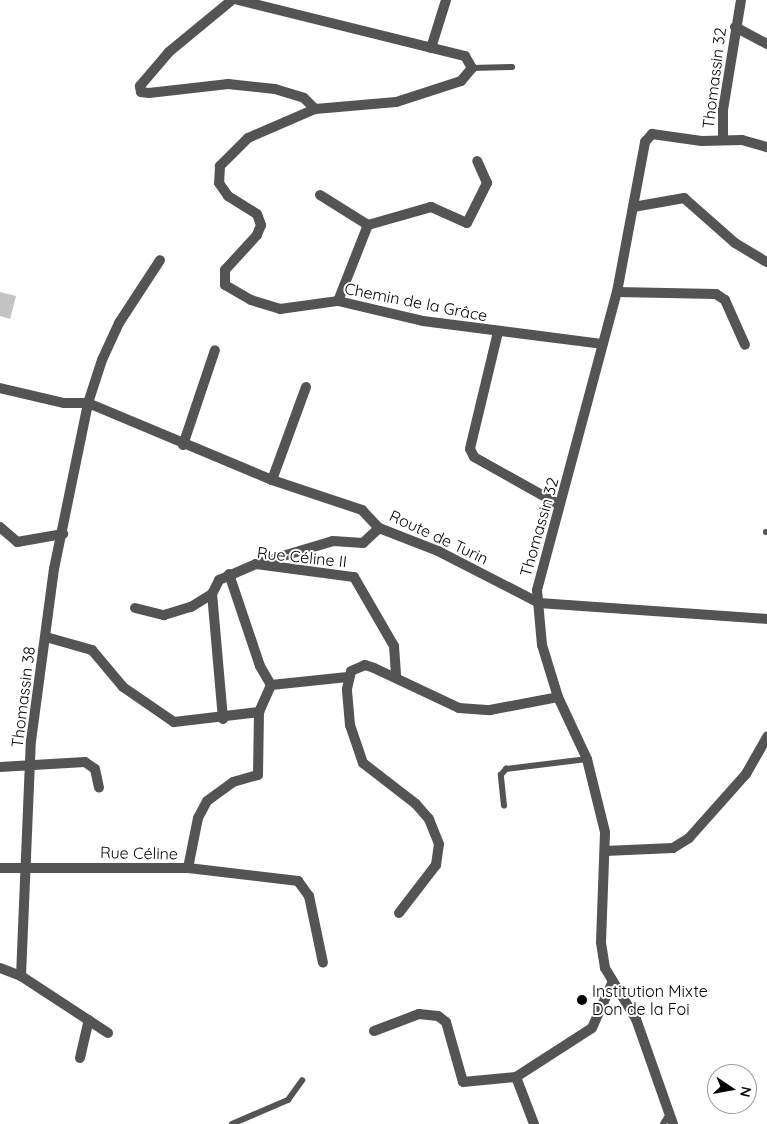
<!DOCTYPE html>
<html>
<head>
<meta charset="utf-8">
<style>
  body { margin:0 }
  #map { position:relative; width:767px; height:1124px; overflow:hidden; background:#fff; font-family:Quicksand,sans-serif }
  div>[style] { position:absolute }
  [style*='--x'] { left:calc(var(--x)*1px); top:calc(var(--y)*1px); width:calc(var(--w)*1px); rotate:calc(var(--a)*1deg) }
  .building>* { inset:0; background:#c4c4c4 }
  .lane>* { height:5.5px; margin:-2.75px; padding:0 2.75px; transform-origin:2.75px; border-radius:2.75px; background:#545454 }
  .street>* { height:10px; margin:-5px; padding:0 5px; transform-origin:5px; border-radius:5px; background:#545454 }
  .dots>* { width:14px; height:14px; translate:-50% -50%; box-sizing:border-box; border:2px solid #fff; border-radius:50% }
  span { translate:-50% -50%; white-space:nowrap; text-align:center; line-height:1.15; -webkit-text-stroke:4px #fff; paint-order:stroke }
  .street-label { font-size:16px; color:#000 }
  .poi-label { font-size:16px; color:#000 }
  .left { translate:0 -50%; text-align:left }
  .north { position:absolute; left:707px; top:1064px; width:50px; height:50px; box-sizing:border-box; background:#fff; border:1px solid #999; border-radius:50%; rotate:102deg; font-size:14px; font-weight:700; line-height:20px; text-align:center; color:#000 }
  .north::after { content:''; display:block; margin:auto; width:18px; height:22px; background:#000; clip-path:polygon(50% 0,100% 100%,50% 72%,0 100%) }
</style>
</head>
<body>
<div id="map">
  <div class="building">
    <div style="clip-path:polygon(0 292px,16px 296px,10px 319px,0 316px)"></div>
  </div>
  <div class="lane">
    <div style="--x:472;--y:68;--w:40;--a:-1.4"></div>
    <div style="--x:766;--y:532;--w:1;--a:0"></div>
    <div style="--x:504;--y:806;--w:31;--a:-96"></div>
    <div style="--x:501;--y:775;--w:8;--a:-50"></div>
    <div style="--x:506;--y:769;--w:82;--a:-7"></div>
    <div style="--x:232;--y:1124;--w:61;--a:-23.2"></div>
    <div style="--x:288;--y:1100;--w:24;--a:-54"></div>
    <div style="--x:663;--y:1124;--w:13;--a:-58"></div>
  </div>
  <div class="street">
    <div style="--x:232;--y:0;--w:82;--a:140.5"></div>
    <div style="--x:169;--y:52;--w:45;--a:130.5"></div>
    <div style="--x:140;--y:86;--w:6;--a:81"></div>
    <div style="--x:141;--y:92;--w:8;--a:7"></div>
    <div style="--x:149;--y:93;--w:80;--a:-6.5"></div>
    <div style="--x:228;--y:84;--w:47;--a:6.1"></div>
    <div style="--x:275;--y:89;--w:30;--a:17"></div>
    <div style="--x:304;--y:98;--w:16;--a:45"></div>
    <div style="--x:315;--y:109;--w:73;--a:156.6"></div>
    <div style="--x:248;--y:138;--w:40;--a:135"></div>
    <div style="--x:220;--y:166;--w:17;--a:93"></div>
    <div style="--x:219;--y:183;--w:16;--a:55"></div>
    <div style="--x:228;--y:196;--w:34;--a:32"></div>
    <div style="--x:257;--y:214;--w:12;--a:70"></div>
    <div style="--x:261;--y:225;--w:11;--a:112"></div>
    <div style="--x:257;--y:235;--w:47;--a:132.4"></div>
    <div style="--x:225;--y:270;--w:15;--a:90"></div>
    <div style="--x:225;--y:285;--w:30;--a:30"></div>
    <div style="--x:251;--y:300;--w:30;--a:17"></div>
    <div style="--x:280;--y:309;--w:59;--a:-7.9"></div>
    <div style="--x:338;--y:301;--w:87;--a:13.2"></div>
    <div style="--x:423;--y:321;--w:180;--a:7.3"></div>
    <div style="--x:238;--y:0;--w:234;--a:13.9"></div>
    <div style="--x:465;--y:56;--w:14;--a:60"></div>
    <div style="--x:472;--y:68;--w:17;--a:130"></div>
    <div style="--x:461;--y:81;--w:68;--a:162.1"></div>
    <div style="--x:396;--y:102;--w:81;--a:175.1"></div>
    <div style="--x:735;--y:27;--w:36;--a:28"></div>
    <div style="--x:431;--y:48;--w:50;--a:-72.6"></div>
    <div style="--x:723;--y:138;--w:28;--a:-90"></div>
    <div style="--x:723;--y:110;--w:111;--a:-80.7"></div>
    <div style="--x:320;--y:195;--w:57;--a:32"></div>
    <div style="--x:368;--y:225;--w:66;--a:-15.9"></div>
    <div style="--x:431;--y:207;--w:39;--a:24"></div>
    <div style="--x:467;--y:223;--w:45;--a:-63.4"></div>
    <div style="--x:487;--y:183;--w:24;--a:-114"></div>
    <div style="--x:633;--y:207;--w:52;--a:-10"></div>
    <div style="--x:684;--y:198;--w:68;--a:41.4"></div>
    <div style="--x:735;--y:243;--w:37;--a:31"></div>
    <div style="--x:617;--y:292;--w:99;--a:1.2"></div>
    <div style="--x:716;--y:294;--w:11;--a:34"></div>
    <div style="--x:725;--y:300;--w:49;--a:66"></div>
    <div style="--x:338;--y:301;--w:82;--a:-68.5"></div>
    <div style="--x:498;--y:332;--w:120;--a:103.5"></div>
    <div style="--x:470;--y:449;--w:9;--a:63"></div>
    <div style="--x:474;--y:457;--w:98;--a:29.2"></div>
    <div style="--x:0;--y:388;--w:66;--a:13.2"></div>
    <div style="--x:64;--y:403;--w:24;--a:0"></div>
    <div style="--x:88;--y:403;--w:199;--a:22.7"></div>
    <div style="--x:272;--y:480;--w:95;--a:18.4"></div>
    <div style="--x:362;--y:510;--w:25;--a:47"></div>
    <div style="--x:379;--y:528;--w:63;--a:21.3"></div>
    <div style="--x:438;--y:551;--w:114;--a:27.2"></div>
    <div style="--x:539;--y:603;--w:229;--a:4"></div>
    <div style="--x:183;--y:445;--w:100;--a:-71.4"></div>
    <div style="--x:272;--y:480;--w:99;--a:-69.9"></div>
    <div style="--x:0;--y:527;--w:23;--a:41"></div>
    <div style="--x:17;--y:542;--w:47;--a:-9.9"></div>
    <div style="--x:256;--y:564;--w:80;--a:-16.6"></div>
    <div style="--x:333;--y:541;--w:30;--a:4"></div>
    <div style="--x:363;--y:543;--w:22;--a:-43"></div>
    <div style="--x:229;--y:574;--w:97;--a:71.4"></div>
    <div style="--x:260;--y:666;--w:22;--a:60"></div>
    <div style="--x:135;--y:608;--w:30;--a:14"></div>
    <div style="--x:164;--y:615;--w:28;--a:-17"></div>
    <div style="--x:191;--y:607;--w:25;--a:-32"></div>
    <div style="--x:46;--y:637;--w:48;--a:15.8"></div>
    <div style="--x:92;--y:650;--w:48;--a:50"></div>
    <div style="--x:123;--y:687;--w:62;--a:34.5"></div>
    <div style="--x:174;--y:722;--w:86;--a:-6.7"></div>
    <div style="--x:223;--y:719;--w:125;--a:-95"></div>
    <div style="--x:212;--y:594;--w:16;--a:-63"></div>
    <div style="--x:219;--y:580;--w:40;--a:-23.4"></div>
    <div style="--x:256;--y:564;--w:99;--a:7.6"></div>
    <div style="--x:354;--y:577;--w:80;--a:59.9"></div>
    <div style="--x:394;--y:646;--w:32;--a:86"></div>
    <div style="--x:0;--y:767;--w:85;--a:-3.4"></div>
    <div style="--x:85;--y:762;--w:12;--a:35"></div>
    <div style="--x:95;--y:769;--w:19;--a:78"></div>
    <div style="--x:605;--y:851;--w:68;--a:-2.5"></div>
    <div style="--x:673;--y:848;--w:19;--a:-32"></div>
    <div style="--x:689;--y:838;--w:86;--a:-48.3"></div>
    <div style="--x:746;--y:774;--w:43;--a:-60.4"></div>
    <div style="--x:0;--y:868;--w:188;--a:0"></div>
    <div style="--x:188;--y:868;--w:111;--a:6.7"></div>
    <div style="--x:298;--y:881;--w:19;--a:54"></div>
    <div style="--x:309;--y:896;--w:68;--a:78.2"></div>
    <div style="--x:188;--y:868;--w:51;--a:-78.7"></div>
    <div style="--x:198;--y:818;--w:19;--a:-62"></div>
    <div style="--x:207;--y:801;--w:32;--a:-36"></div>
    <div style="--x:233;--y:782;--w:26;--a:-16"></div>
    <div style="--x:258;--y:775;--w:63;--a:-89.1"></div>
    <div style="--x:259;--y:712;--w:30;--a:-66"></div>
    <div style="--x:271;--y:685;--w:77;--a:-5.9"></div>
    <div style="--x:399;--y:913;--w:61;--a:-52.4"></div>
    <div style="--x:436;--y:865;--w:21;--a:-82"></div>
    <div style="--x:439;--y:844;--w:27;--a:-112"></div>
    <div style="--x:429;--y:819;--w:20;--a:-131"></div>
    <div style="--x:416;--y:804;--w:67;--a:-142.3"></div>
    <div style="--x:363;--y:763;--w:40;--a:-108.9"></div>
    <div style="--x:350;--y:725;--w:36;--a:-95"></div>
    <div style="--x:347;--y:689;--w:18;--a:-77"></div>
    <div style="--x:351;--y:671;--w:15;--a:-23"></div>
    <div style="--x:365;--y:665;--w:9;--a:18"></div>
    <div style="--x:374;--y:668;--w:94;--a:25.2"></div>
    <div style="--x:459;--y:708;--w:31;--a:4"></div>
    <div style="--x:490;--y:710;--w:69;--a:-10.8"></div>
    <div style="--x:0;--y:968;--w:22;--a:21"></div>
    <div style="--x:21;--y:976;--w:104;--a:33.2"></div>
    <div style="--x:21;--y:976;--w:235;--a:-87.6"></div>
    <div style="--x:31;--y:741;--w:174;--a:-82.4"></div>
    <div style="--x:54;--y:569;--w:169;--a:-78.4"></div>
    <div style="--x:88;--y:403;--w:45;--a:-72"></div>
    <div style="--x:102;--y:360;--w:41;--a:-65.3"></div>
    <div style="--x:119;--y:323;--w:75;--a:-56.9"></div>
    <div style="--x:374;--y:1031;--w:48;--a:-20.7"></div>
    <div style="--x:419;--y:1014;--w:19;--a:6"></div>
    <div style="--x:438;--y:1016;--w:10;--a:37"></div>
    <div style="--x:446;--y:1022;--w:62;--a:74.2"></div>
    <div style="--x:463;--y:1082;--w:53;--a:-5.4"></div>
    <div style="--x:516;--y:1077;--w:90;--a:-32.8"></div>
    <div style="--x:592;--y:1028;--w:49;--a:-66"></div>
    <div style="--x:80;--y:1058;--w:39;--a:-77"></div>
    <div style="--x:516;--y:1077;--w:50;--a:69"></div>
    <div style="--x:673;--y:1124;--w:111;--a:-109.4"></div>
    <div style="--x:636;--y:1019;--w:60;--a:-121.3"></div>
    <div style="--x:605;--y:968;--w:26;--a:-99"></div>
    <div style="--x:601;--y:942;--w:110;--a:-87.9"></div>
    <div style="--x:605;--y:832;--w:75;--a:-103.9"></div>
    <div style="--x:587;--y:759;--w:68;--a:-115.1"></div>
    <div style="--x:558;--y:697;--w:54;--a:-107.1"></div>
    <div style="--x:542;--y:645;--w:55;--a:-95.2"></div>
    <div style="--x:537;--y:590;--w:309;--a:-75"></div>
    <div style="--x:617;--y:292;--w:153;--a:-79.4"></div>
    <div style="--x:645;--y:142;--w:11;--a:-49"></div>
    <div style="--x:652;--y:134;--w:50;--a:8"></div>
    <div style="--x:702;--y:141;--w:40;--a:-1.4"></div>
    <div style="--x:742;--y:140;--w:26;--a:16"></div>
  </div>
  <div class="dots">
    <div style="left:582px;top:1000px;background:#000"></div>
  </div>
  <div class="street-label">
    <span style="left:714px;top:78px;rotate:-83deg">Thomassin 32</span>
    <span style="left:416px;top:302px;rotate:11deg">Chemin de la Grâce</span>
    <span style="left:539px;top:527px;rotate:-74deg">Thomassin 32</span>
    <span style="left:439px;top:537px;rotate:25deg">Route de Turin</span>
    <span style="left:302px;top:557px;rotate:6deg">Rue Céline II</span>
    <span style="left:23px;top:697px;rotate:-83deg">Thomassin 38</span>
    <span style="left:139px;top:853px;rotate:1deg">Rue Céline</span>
  </div>
  <div class="poi-label">
    <span class="left" style="left:592px;top:1000px">Institution Mixte<br>Don de la Foi</span>
  </div>
  <div class="north">N</div>
</div>
</body>
</html>
